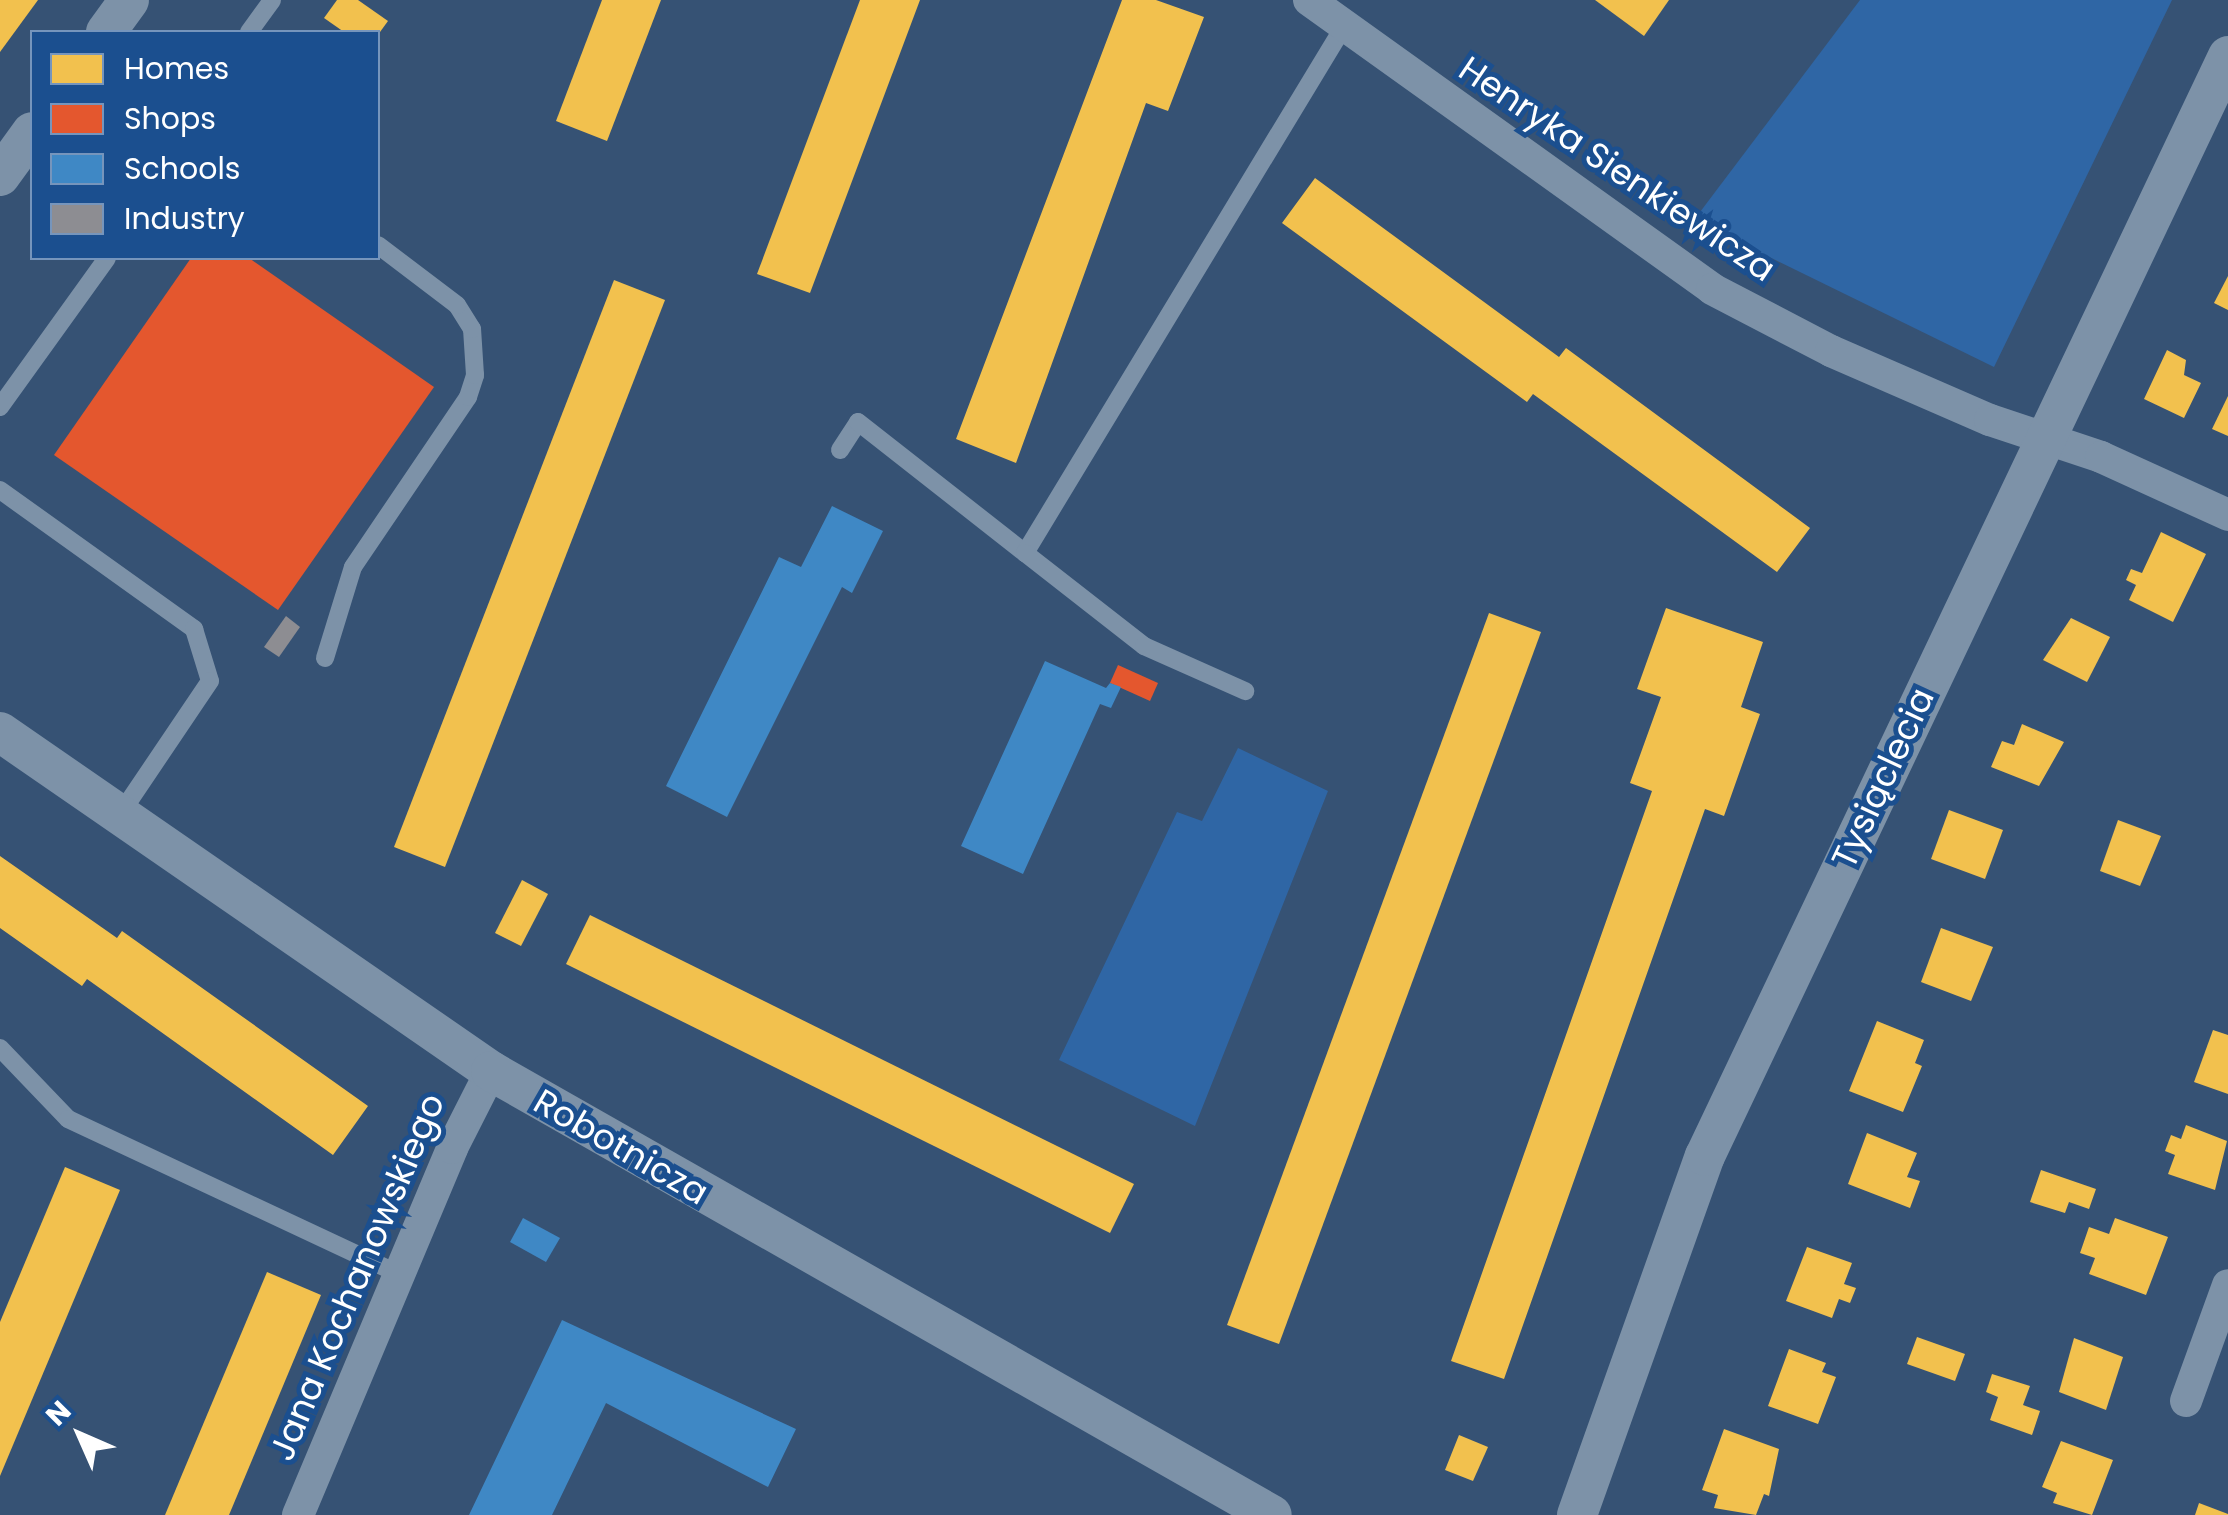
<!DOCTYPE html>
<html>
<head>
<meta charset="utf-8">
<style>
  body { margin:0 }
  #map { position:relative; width:2228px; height:1515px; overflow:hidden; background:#365274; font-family:Poppins,sans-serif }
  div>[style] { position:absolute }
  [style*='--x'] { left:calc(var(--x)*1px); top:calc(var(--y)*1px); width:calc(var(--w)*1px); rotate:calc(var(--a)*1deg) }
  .green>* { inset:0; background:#2f66a5 }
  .homes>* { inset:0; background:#f2c14e }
  .shops>* { inset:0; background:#e4572e }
  .schools>* { inset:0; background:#3f88c5 }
  .industry>* { inset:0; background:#8d8d92 }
  .service>* { height:18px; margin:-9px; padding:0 9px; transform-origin:9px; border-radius:9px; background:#7d92a8 }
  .minor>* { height:32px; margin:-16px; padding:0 16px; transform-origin:16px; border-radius:16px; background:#7d92a8 }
  .tertiary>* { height:40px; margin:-20px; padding:0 20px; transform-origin:20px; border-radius:20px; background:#7d92a8 }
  span { translate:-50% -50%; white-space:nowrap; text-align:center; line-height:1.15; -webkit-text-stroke:10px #1b4f8f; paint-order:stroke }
  .street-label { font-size:35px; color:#fff }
  .legend { position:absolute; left:30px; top:30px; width:350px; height:230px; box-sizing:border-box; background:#1b4f8f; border:2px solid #7695bc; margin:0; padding:12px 18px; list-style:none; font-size:30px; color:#fff }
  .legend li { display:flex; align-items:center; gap:20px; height:50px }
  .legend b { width:50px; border:2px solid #7695bc }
  .north { position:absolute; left:30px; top:1385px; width:100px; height:100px; -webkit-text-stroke:8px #1b4f8f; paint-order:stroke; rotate:315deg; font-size:28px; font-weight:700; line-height:40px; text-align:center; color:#fff }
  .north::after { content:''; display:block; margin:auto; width:35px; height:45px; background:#fff; clip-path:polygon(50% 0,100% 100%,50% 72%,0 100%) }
</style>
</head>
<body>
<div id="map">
  <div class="green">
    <div style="clip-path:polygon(1860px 0,2172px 0,1994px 367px,1694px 220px)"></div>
    <div style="clip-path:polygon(1238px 748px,1328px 791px,1195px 1126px,1059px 1060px,1177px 812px,1202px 821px)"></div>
  </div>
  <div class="homes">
    <div style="clip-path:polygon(0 0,38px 0,0 52px)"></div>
    <div style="clip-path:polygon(337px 0,358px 0,388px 21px,380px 32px,344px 32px,324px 18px)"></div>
    <div style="clip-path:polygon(602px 0,661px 0,607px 141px,556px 121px)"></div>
    <div style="clip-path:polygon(860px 0,920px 0,810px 293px,757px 274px)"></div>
    <div style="clip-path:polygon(1122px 0,1156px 0,1204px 17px,1168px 111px,1146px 103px,1016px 463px,956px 439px)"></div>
    <div style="clip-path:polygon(1595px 0,1669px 0,1644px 36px)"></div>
    <div style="clip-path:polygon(1315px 178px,1559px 357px,1566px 348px,1810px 528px,1777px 572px,1533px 394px,1527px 402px,1282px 223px)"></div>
    <div style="clip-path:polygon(2228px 276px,2228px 310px,2214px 303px)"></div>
    <div style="clip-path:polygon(614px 280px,665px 300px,445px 867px,394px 847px)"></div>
    <div style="clip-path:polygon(2167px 350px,2186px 360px,2184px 375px,2201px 383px,2184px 418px,2144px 399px)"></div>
    <div style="clip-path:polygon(2228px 396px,2228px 436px,2212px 429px)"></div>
    <div style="clip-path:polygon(2161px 532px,2206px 554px,2173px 622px,2129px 600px,2136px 585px,2126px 580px,2131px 569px,2142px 573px)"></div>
    <div style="clip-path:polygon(1666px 608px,1763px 642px,1741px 707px,1760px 714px,1724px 816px,1705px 809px,1504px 1379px,1451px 1361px,1652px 791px,1630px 783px,1661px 697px,1637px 689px)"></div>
    <div style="clip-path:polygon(1489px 613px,1541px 632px,1279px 1344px,1227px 1325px)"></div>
    <div style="clip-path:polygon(2071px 618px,2110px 637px,2087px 682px,2043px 660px)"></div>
    <div style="clip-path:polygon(2022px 724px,2064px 742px,2039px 786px,1991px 767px,2002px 741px,2014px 745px)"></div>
    <div style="clip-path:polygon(1949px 810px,2003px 830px,1985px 879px,1931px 859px)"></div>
    <div style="clip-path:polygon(2118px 820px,2161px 836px,2140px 886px,2100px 871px)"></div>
    <div style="clip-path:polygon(0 856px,117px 938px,122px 931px,368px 1106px,333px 1155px,87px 979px,82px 986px,0 928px)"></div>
    <div style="clip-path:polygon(522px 880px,548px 894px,521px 946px,495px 933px)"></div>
    <div style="clip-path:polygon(590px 915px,1134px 1184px,1110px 1233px,566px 964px)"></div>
    <div style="clip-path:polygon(1941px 928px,1993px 947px,1971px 1001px,1921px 982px)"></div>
    <div style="clip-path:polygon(1877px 1021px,1924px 1040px,1915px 1063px,1922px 1066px,1903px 1112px,1849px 1091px)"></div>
    <div style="clip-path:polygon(2213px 1030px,2228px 1035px,2228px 1094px,2194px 1082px)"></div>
    <div style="clip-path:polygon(2186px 1125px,2227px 1141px,2215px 1190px,2168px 1174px,2175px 1155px,2165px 1151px,2171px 1135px,2181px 1139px)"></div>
    <div style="clip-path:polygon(1867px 1133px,1917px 1153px,1907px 1177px,1920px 1181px,1910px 1208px,1848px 1184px)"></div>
    <div style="clip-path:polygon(65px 1167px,120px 1190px,0 1476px,0 1322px)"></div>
    <div style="clip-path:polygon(2041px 1170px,2096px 1189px,2089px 1209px,2069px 1202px,2065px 1213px,2030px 1202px)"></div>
    <div style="clip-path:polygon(2115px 1218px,2168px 1237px,2146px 1295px,2089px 1274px,2095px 1258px,2080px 1253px,2089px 1227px,2109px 1234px)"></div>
    <div style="clip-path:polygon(1807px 1247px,1852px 1263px,1844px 1284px,1856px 1288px,1850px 1303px,1839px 1299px,1832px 1318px,1786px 1301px)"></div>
    <div style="clip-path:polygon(267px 1272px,321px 1295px,229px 1515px,165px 1515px)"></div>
    <div style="clip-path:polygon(1917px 1337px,1965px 1354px,1955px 1381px,1907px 1364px)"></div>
    <div style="clip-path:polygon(2074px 1338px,2123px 1357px,2106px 1410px,2059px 1392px)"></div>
    <div style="clip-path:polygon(1789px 1349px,1826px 1363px,1822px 1372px,1836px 1377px,1818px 1424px,1768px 1406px)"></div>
    <div style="clip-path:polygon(1992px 1374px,2030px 1386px,2023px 1405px,2040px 1411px,2032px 1435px,1990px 1420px,1998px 1397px,1986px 1392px)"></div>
    <div style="clip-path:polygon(1724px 1429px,1779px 1449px,1769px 1496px,1764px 1494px,1756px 1515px,1714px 1508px,1718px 1495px,1702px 1490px)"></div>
    <div style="clip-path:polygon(1459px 1435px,1488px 1447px,1473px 1481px,1445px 1470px)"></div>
    <div style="clip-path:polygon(2061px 1441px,2113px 1460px,2092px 1515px,2053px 1503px,2057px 1493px,2042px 1487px)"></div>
    <div style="clip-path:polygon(2199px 1503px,2228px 1514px,2228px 1515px,2195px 1515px)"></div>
  </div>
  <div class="shops">
    <div style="clip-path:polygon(191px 258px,249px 258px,434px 387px,278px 610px,54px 455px)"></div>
    <div style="clip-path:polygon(1118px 665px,1158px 683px,1150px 701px,1110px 683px)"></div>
  </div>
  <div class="schools">
    <div style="clip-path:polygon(832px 506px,883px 531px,852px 593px,842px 587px,727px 817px,666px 786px,779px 557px,801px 567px)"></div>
    <div style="clip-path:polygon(1045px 661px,1106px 688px,1110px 683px,1121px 687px,1111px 708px,1100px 704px,1023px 874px,961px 846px)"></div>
    <div style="clip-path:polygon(523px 1218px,560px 1238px,546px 1262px,510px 1242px)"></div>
    <div style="clip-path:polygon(562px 1320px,796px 1429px,768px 1487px,606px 1403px,552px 1515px,469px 1515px)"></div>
  </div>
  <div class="industry">
    <div style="clip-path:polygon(286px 616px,300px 627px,279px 657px,264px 647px)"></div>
  </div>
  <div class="service">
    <div style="--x:249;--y:32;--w:39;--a:-54"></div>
    <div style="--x:0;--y:407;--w:183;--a:-54.3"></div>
    <div style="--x:840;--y:450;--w:33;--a:-57"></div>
    <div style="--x:858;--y:422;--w:212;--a:38.1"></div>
    <div style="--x:1025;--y:553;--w:616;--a:-58.81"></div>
    <div style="--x:0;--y:490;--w:239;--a:35.6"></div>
    <div style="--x:194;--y:629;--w:54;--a:72.9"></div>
    <div style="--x:210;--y:681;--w:163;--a:124"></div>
    <div style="--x:1025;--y:553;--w:151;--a:38"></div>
    <div style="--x:1144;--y:646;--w:111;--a:24"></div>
    <div style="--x:325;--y:658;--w:95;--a:-72.9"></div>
    <div style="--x:353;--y:567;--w:205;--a:-55.9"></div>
    <div style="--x:468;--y:397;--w:23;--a:-72"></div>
    <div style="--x:475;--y:375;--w:46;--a:-93.7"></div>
    <div style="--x:472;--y:329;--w:28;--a:-122"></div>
    <div style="--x:457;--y:305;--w:99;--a:-142.8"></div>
    <div style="--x:0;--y:1048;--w:98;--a:46.2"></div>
    <div style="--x:68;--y:1119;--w:368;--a:25.1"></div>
  </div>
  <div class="minor">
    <div style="--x:1309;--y:0;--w:496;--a:35.6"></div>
    <div style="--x:1712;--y:289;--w:134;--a:27.5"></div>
    <div style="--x:1831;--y:351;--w:173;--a:23.5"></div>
    <div style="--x:1990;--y:420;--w:117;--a:18.4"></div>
    <div style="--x:2101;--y:457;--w:140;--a:24.5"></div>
    <div style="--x:2186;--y:1401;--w:123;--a:-70.1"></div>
    <div style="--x:298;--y:1515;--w:398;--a:-67.2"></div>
    <div style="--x:452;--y:1148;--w:86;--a:-63.1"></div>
  </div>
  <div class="tertiary">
    <div style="--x:106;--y:32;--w:39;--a:-54"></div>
    <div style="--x:0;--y:176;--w:54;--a:-54"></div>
    <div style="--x:0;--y:732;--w:597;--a:34.62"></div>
    <div style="--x:491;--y:1071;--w:898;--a:29.62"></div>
    <div style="--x:1577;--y:1515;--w:381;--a:-70.4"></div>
    <div style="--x:1705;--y:1156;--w:1218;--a:-64.57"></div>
  </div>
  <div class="street-label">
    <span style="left:1617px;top:169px;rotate:34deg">Henryka Sienkiewicza</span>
    <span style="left:1883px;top:778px;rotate:-65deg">Tysiąclecia</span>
    <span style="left:621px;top:1147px;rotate:30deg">Robotnicza</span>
    <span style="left:357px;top:1277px;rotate:-67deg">Jana Kochanowskiego</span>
  </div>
  <ul class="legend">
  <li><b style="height:28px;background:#f2c14e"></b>Homes</li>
  <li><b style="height:28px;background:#e4572e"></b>Shops</li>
  <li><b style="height:28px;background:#3f88c5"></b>Schools</li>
  <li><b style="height:28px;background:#8d8d92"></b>Industry</li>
  </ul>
  <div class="north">N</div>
</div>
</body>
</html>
